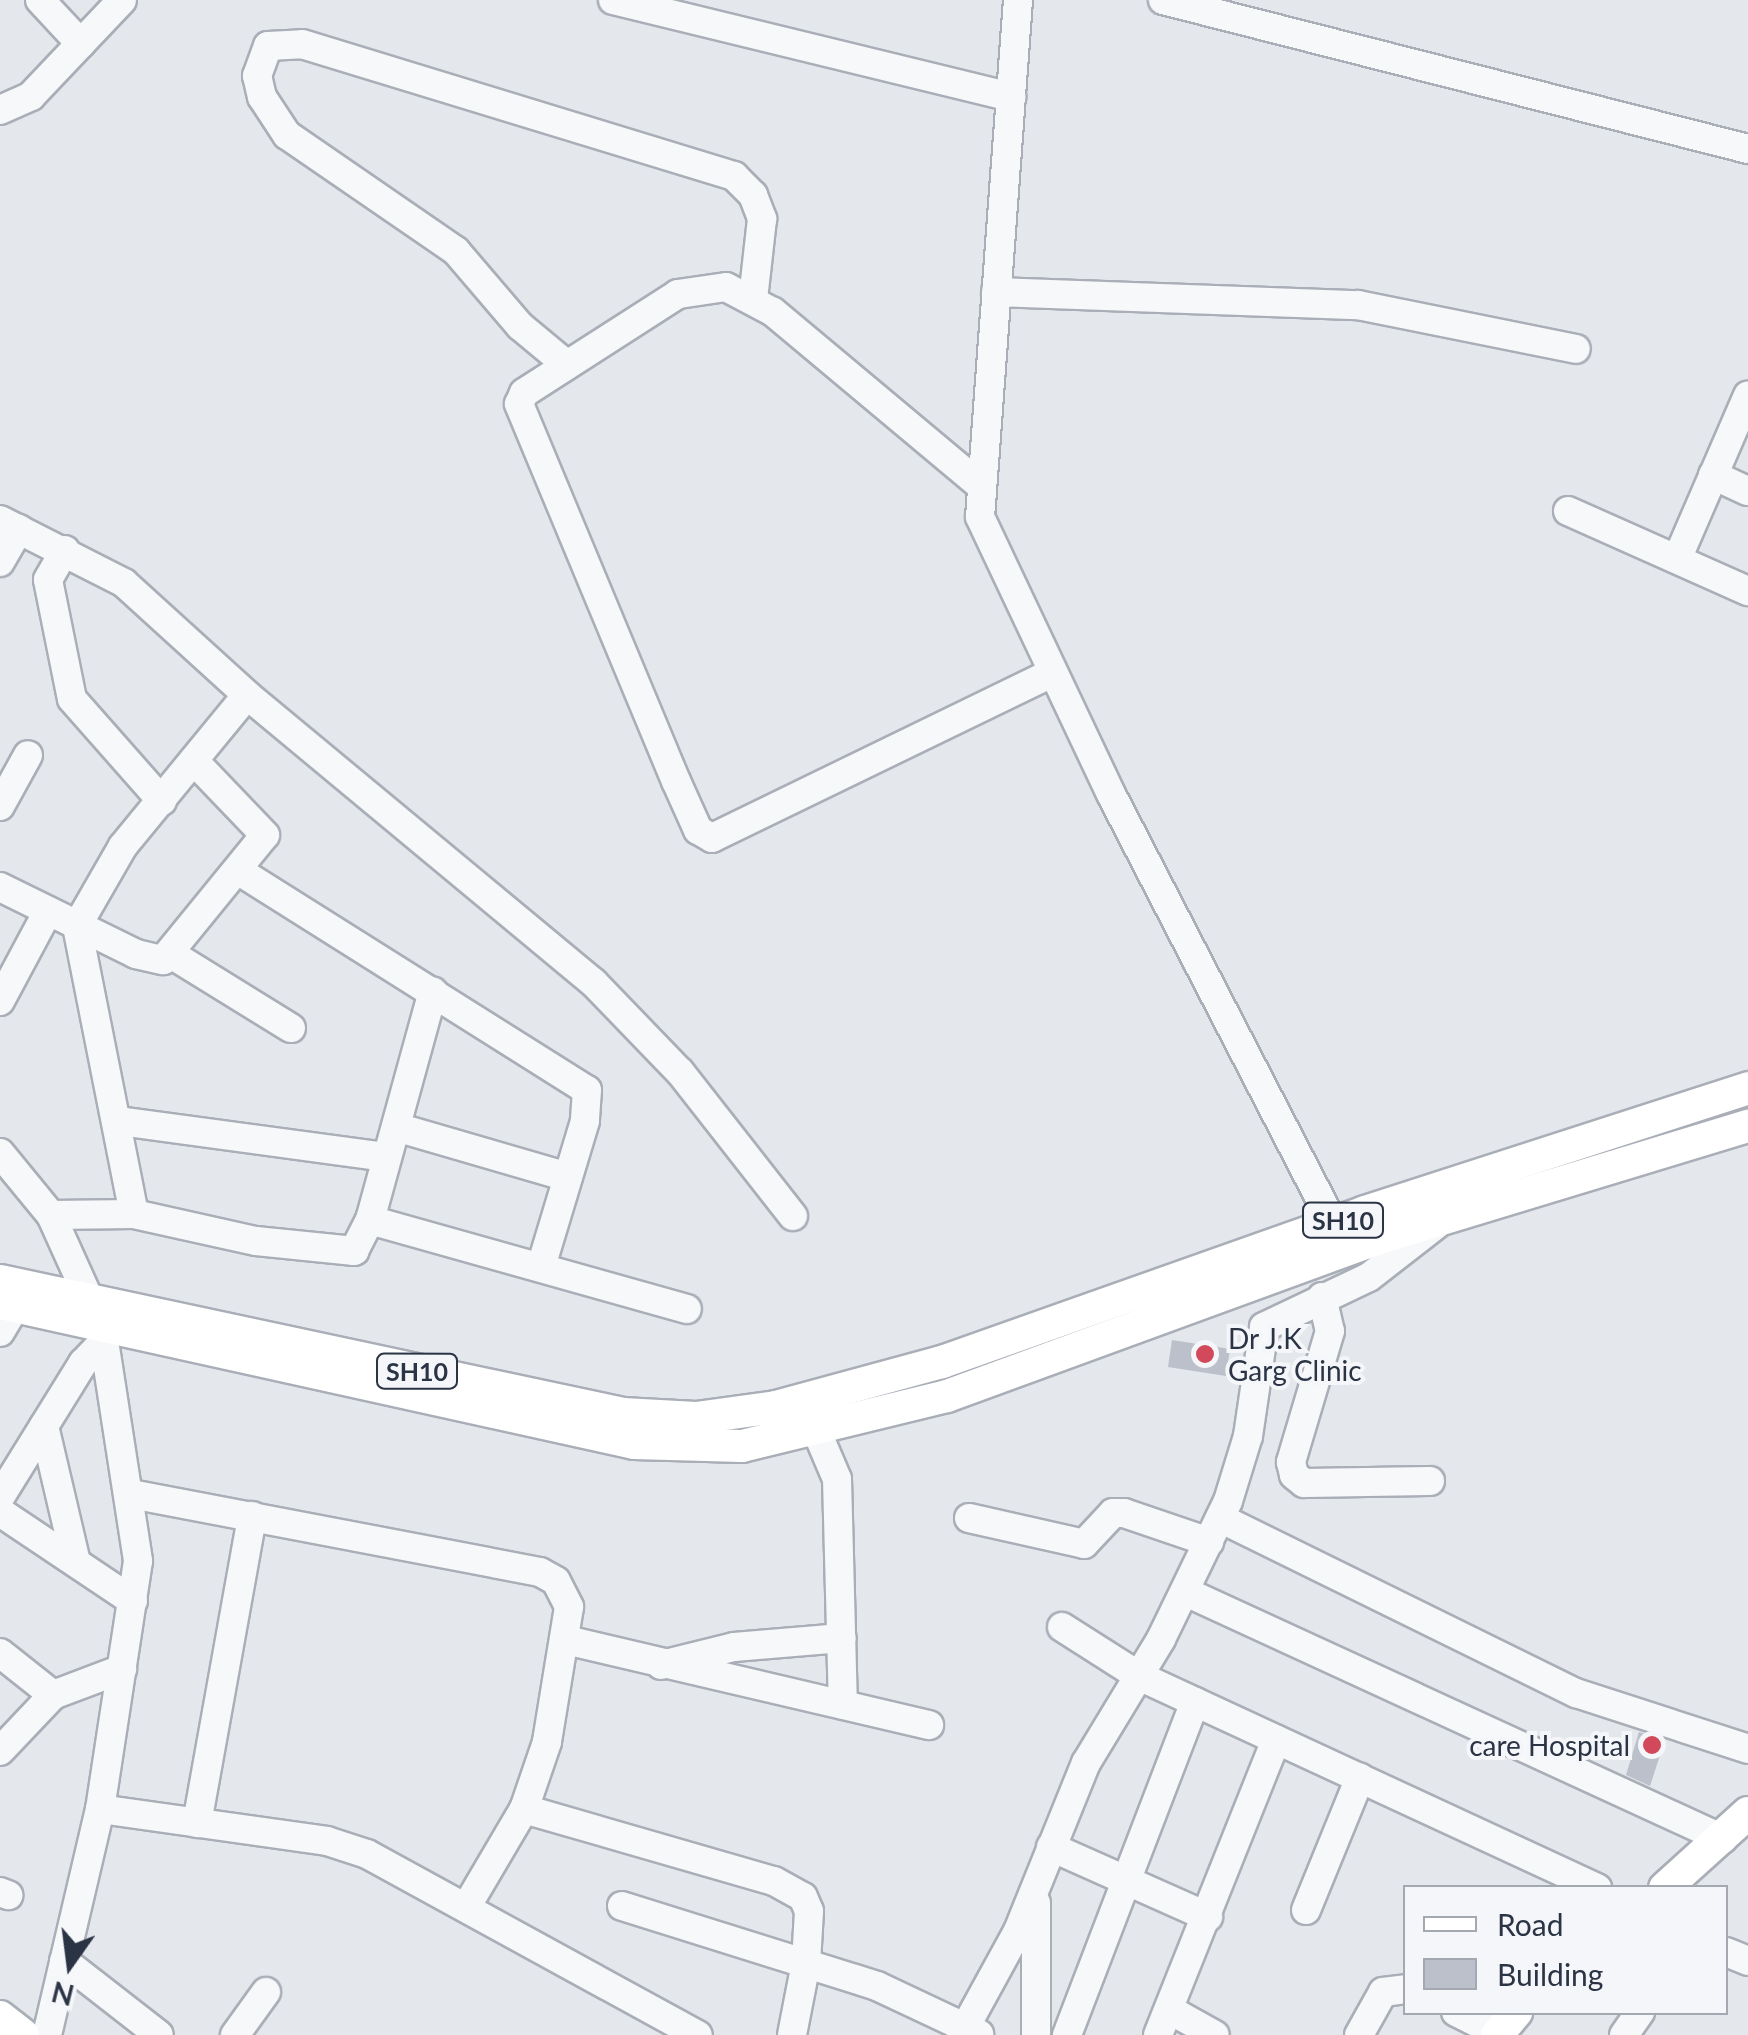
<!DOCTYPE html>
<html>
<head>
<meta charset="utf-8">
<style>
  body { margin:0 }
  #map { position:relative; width:1748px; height:2035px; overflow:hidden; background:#e4e7ec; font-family:Lato,sans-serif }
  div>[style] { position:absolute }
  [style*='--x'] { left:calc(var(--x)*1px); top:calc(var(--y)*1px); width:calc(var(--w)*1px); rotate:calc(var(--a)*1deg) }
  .building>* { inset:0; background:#bbc0ca }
  .roads { filter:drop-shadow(2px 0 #a9aeb7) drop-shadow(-2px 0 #a9aeb7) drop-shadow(0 2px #a9aeb7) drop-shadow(0 -2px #a9aeb7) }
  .minor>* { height:28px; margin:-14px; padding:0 14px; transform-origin:14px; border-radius:14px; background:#f7f8fa }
  .major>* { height:32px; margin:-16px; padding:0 16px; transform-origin:16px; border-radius:16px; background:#fff }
  .dots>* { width:28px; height:28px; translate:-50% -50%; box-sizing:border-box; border:5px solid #f4f6f9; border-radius:50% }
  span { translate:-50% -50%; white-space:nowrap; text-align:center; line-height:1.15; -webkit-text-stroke:8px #f4f6f9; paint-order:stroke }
  .shield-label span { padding:2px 8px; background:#f4f6f9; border:2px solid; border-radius:8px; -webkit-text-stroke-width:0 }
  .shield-label { font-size:25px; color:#2b3445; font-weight:700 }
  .poi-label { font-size:28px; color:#2b3445 }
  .left { translate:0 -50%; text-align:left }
  .right { translate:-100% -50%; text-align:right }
  .legend { position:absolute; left:1403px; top:1885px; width:325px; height:130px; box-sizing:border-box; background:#f4f6f9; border:2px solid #a4a8b1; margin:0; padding:12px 18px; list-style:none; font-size:30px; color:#2b3445 }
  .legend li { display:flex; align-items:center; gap:20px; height:50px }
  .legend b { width:50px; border:2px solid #a4a8b1 }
  .north { position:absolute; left:20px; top:1915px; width:100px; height:100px; -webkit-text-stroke:8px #f4f6f9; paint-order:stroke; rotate:194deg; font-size:28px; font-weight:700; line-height:40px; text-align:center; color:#2b3445 }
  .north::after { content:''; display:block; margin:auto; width:35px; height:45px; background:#2b3445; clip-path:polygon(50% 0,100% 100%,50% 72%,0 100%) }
</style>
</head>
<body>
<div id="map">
  <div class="building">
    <div style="clip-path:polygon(1172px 1340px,1230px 1349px,1226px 1376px,1168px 1367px)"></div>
    <div style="clip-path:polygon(1639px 1732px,1665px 1740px,1650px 1786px,1626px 1775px)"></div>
  </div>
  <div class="roads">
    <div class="minor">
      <div style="--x:40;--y:0;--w:60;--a:47"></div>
      <div style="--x:613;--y:0;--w:410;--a:13.7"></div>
      <div style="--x:1018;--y:0;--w:518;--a:94.2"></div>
      <div style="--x:980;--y:517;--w:306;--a:64.7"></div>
      <div style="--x:1111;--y:794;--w:503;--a:62.67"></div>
      <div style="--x:1163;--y:0;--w:604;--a:14.29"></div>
      <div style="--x:0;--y:110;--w:34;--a:-24"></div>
      <div style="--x:31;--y:96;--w:132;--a:-46.5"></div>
      <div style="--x:996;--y:292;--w:362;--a:2.1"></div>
      <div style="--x:1358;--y:305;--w:222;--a:11.4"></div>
      <div style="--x:567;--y:365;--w:61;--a:-140.3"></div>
      <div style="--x:520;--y:326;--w:99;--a:-130.5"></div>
      <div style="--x:456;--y:251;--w:205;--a:-145.5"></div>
      <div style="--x:287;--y:135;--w:45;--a:-123.3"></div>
      <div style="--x:262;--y:97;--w:22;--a:-103"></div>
      <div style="--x:257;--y:76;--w:32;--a:-70"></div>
      <div style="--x:268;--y:46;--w:34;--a:-3"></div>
      <div style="--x:302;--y:44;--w:452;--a:17"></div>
      <div style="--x:734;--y:176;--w:27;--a:45"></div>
      <div style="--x:753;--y:195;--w:26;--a:69"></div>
      <div style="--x:762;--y:219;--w:81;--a:96.4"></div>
      <div style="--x:1713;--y:475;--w:38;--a:25"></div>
      <div style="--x:980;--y:485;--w:270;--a:-140.1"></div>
      <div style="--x:773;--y:312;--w:53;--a:-152"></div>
      <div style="--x:726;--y:287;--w:49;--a:171.7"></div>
      <div style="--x:678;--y:294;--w:183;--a:147.3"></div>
      <div style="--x:524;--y:393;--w:12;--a:114"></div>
      <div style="--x:519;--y:404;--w:408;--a:67.4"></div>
      <div style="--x:676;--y:781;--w:54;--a:65.8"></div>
      <div style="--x:698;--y:830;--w:16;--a:30"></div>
      <div style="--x:712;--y:838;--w:378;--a:-25.9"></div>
      <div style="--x:1568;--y:511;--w:197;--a:24"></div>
      <div style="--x:0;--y:520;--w:139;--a:26.9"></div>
      <div style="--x:124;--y:583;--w:166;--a:42.3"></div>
      <div style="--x:247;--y:695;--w:450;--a:39.7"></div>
      <div style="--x:593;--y:982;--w:125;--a:46"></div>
      <div style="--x:680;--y:1072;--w:183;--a:51.9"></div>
      <div style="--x:65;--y:550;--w:34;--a:120"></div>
      <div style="--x:48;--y:580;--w:121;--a:78.6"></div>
      <div style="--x:72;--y:699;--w:136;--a:48.6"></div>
      <div style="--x:1678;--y:557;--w:176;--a:-66.6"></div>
      <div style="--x:0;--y:562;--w:38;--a:-60"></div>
      <div style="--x:0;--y:806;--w:58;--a:-61.2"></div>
      <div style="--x:239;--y:871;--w:411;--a:32.2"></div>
      <div style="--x:587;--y:1090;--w:31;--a:94"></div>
      <div style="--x:585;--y:1121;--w:152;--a:106.8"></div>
      <div style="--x:0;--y:887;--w:152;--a:26.2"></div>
      <div style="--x:136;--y:954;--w:28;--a:13"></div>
      <div style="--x:163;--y:960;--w:161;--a:-50.8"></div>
      <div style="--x:265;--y:835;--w:103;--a:-133.8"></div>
      <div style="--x:171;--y:954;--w:141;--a:31.7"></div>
      <div style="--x:0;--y:1001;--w:102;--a:-61.9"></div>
      <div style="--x:119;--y:1121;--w:270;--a:7.7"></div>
      <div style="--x:396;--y:1127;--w:179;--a:16.2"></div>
      <div style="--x:0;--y:1153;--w:80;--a:50.6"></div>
      <div style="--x:51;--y:1215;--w:124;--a:65.7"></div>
      <div style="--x:102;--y:1328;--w:236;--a:81.2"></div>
      <div style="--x:138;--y:1561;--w:251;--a:98.7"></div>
      <div style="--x:100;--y:1809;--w:232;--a:103.2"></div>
      <div style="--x:134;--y:1214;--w:294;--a:-101.2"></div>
      <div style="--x:77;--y:926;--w:92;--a:-60.1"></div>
      <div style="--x:123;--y:846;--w:195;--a:-50.6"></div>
      <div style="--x:51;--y:1215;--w:83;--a:-0.7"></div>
      <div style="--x:134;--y:1214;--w:125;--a:12.5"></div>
      <div style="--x:256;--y:1241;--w:99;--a:5.8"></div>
      <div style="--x:354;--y:1251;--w:35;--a:-63"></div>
      <div style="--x:370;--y:1220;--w:237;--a:-74.6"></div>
      <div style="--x:370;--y:1220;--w:329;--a:15.7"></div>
      <div style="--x:1322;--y:1297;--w:35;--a:77"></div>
      <div style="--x:1330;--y:1331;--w:137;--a:106.6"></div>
      <div style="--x:1291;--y:1462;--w:13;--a:77"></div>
      <div style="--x:1294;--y:1475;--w:13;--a:39"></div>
      <div style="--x:1304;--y:1483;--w:126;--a:-0.9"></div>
      <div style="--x:0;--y:1332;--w:29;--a:-59"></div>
      <div style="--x:44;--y:1426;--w:140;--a:76.8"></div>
      <div style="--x:817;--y:1432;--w:51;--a:66.9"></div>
      <div style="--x:837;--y:1479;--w:226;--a:88.5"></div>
      <div style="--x:131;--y:1494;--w:416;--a:10.8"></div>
      <div style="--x:540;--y:1572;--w:18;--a:29"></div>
      <div style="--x:556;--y:1581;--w:29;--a:63"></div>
      <div style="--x:569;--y:1607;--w:137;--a:99.3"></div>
      <div style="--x:547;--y:1742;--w:71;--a:108.9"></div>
      <div style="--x:524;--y:1809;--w:110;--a:120.5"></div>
      <div style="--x:0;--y:1497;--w:158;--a:-58.2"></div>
      <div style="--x:83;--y:1363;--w:30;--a:-46"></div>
      <div style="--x:0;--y:1512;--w:160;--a:33.8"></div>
      <div style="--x:969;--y:1518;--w:118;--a:12.7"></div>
      <div style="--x:1084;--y:1544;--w:42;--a:-46.9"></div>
      <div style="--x:1113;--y:1513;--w:11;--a:0"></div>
      <div style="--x:1124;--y:1513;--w:90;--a:18.8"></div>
      <div style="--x:1220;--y:1518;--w:397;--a:26.2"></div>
      <div style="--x:1576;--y:1693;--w:181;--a:18"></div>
      <div style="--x:1186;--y:1592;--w:591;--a:24.7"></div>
      <div style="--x:1062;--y:1627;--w:91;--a:32.5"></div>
      <div style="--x:1139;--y:1676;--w:505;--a:24.84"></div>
      <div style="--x:566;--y:1640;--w:373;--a:13.2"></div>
      <div style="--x:0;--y:1653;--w:68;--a:38.4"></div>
      <div style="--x:661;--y:1665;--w:75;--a:-13.9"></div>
      <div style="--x:734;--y:1647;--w:108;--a:-4.8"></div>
      <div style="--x:0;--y:1751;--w:77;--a:-46.6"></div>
      <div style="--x:53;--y:1695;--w:74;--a:-20.6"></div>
      <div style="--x:100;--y:1809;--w:229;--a:8"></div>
      <div style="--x:327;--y:1841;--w:42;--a:18"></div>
      <div style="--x:367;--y:1854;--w:377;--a:28.7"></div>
      <div style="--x:524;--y:1809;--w:260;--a:16.1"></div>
      <div style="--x:774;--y:1881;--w:33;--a:29"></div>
      <div style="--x:803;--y:1897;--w:15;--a:67"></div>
      <div style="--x:809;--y:1911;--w:52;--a:93.3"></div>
      <div style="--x:806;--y:1963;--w:73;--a:101"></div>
      <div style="--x:197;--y:1823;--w:312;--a:-79.8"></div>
      <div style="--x:1051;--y:1847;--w:172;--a:24"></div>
      <div style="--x:0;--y:1892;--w:9;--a:21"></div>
      <div style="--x:1036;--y:1903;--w:132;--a:90"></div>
      <div style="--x:622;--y:1906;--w:267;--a:17.4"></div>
      <div style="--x:877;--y:1986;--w:113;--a:25.2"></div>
      <div style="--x:1306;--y:1910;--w:143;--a:-67.8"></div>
      <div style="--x:1726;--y:1952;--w:24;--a:22"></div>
      <div style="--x:64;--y:1961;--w:120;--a:37.9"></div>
      <div style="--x:1170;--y:2010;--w:51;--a:29.1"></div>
      <div style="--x:1456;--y:2012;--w:47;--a:26.6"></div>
      <div style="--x:235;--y:2035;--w:53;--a:-54.2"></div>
      <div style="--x:961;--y:2035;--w:119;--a:-61.3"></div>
      <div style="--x:1018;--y:1931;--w:181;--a:-68"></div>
      <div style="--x:1086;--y:1763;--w:145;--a:-58.8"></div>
      <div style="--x:1161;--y:1639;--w:153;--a:-64.1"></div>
      <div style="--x:1228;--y:1501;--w:68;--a:-72.9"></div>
      <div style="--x:1248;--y:1436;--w:110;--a:-81.6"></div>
      <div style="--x:1264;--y:1327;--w:116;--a:-25.5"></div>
      <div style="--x:1369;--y:1277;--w:86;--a:-37.9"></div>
      <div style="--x:1067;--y:2035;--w:357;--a:-69"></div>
      <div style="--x:1158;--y:2035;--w:318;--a:-68.2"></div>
      <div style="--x:1359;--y:2035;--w:49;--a:-60.8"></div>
      <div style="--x:1383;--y:1992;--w:23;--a:-7"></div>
      <div style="--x:1624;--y:2035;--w:28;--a:-55"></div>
    </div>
    <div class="major">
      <div style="--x:0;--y:1281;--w:637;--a:12.05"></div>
      <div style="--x:623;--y:1414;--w:73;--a:3.1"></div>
      <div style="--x:696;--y:1418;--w:81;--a:-7.8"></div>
      <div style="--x:776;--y:1407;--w:172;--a:-15.2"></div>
      <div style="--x:942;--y:1362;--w:449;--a:-19.5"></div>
      <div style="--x:1365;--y:1212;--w:403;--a:-17.9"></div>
      <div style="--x:0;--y:1303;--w:649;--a:12.45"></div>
      <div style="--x:634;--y:1443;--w:108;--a:1.6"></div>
      <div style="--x:742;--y:1446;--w:211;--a:-13.7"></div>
      <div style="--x:947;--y:1396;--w:460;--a:-20.1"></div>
      <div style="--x:1379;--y:1238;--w:386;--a:-16.9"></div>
      <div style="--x:1665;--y:1888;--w:112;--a:-42.1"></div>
      <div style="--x:0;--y:2017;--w:29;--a:38"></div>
      <div style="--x:1497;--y:2035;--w:30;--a:-50"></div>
    </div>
  </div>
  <div class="dots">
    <div style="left:1205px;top:1354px;background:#d1495b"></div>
    <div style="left:1652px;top:1745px;background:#d1495b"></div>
  </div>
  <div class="shield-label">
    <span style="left:1343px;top:1220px">SH10</span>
    <span style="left:417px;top:1371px">SH10</span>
  </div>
  <div class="poi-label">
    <span class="left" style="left:1228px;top:1354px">Dr J.K<br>Garg Clinic</span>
    <span class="right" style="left:1630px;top:1745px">care Hospital</span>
  </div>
  <ul class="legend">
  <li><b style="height:12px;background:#fff"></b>Road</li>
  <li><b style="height:28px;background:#bbc0ca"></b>Building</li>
  </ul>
  <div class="north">N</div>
</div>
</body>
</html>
